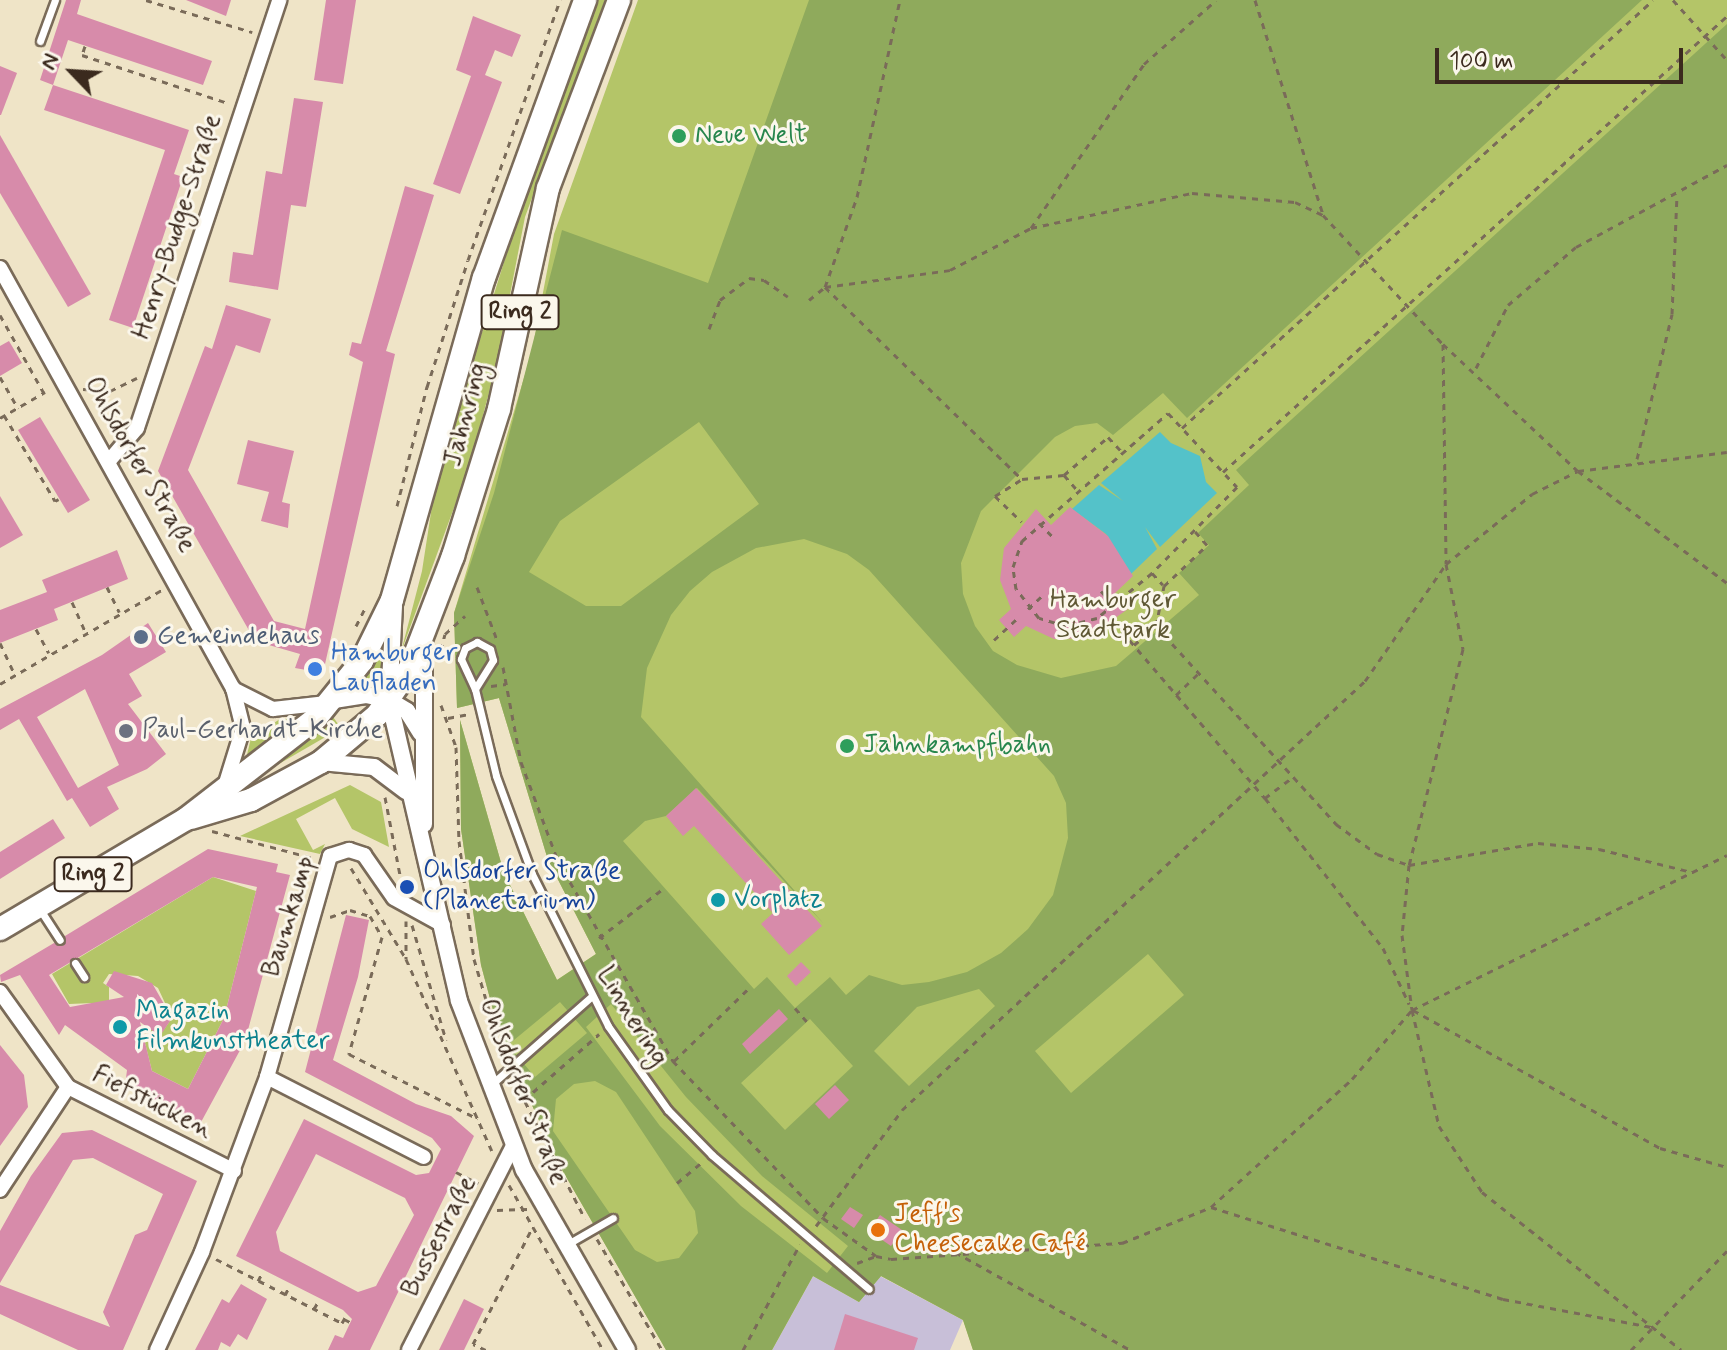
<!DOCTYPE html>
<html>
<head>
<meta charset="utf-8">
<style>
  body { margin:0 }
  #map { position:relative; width:1727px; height:1350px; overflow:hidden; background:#efe4c7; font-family:Mynerve,sans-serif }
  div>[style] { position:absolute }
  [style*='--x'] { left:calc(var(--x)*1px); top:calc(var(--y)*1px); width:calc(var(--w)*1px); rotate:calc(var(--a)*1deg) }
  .industrial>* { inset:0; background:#c8bfd8 }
  .green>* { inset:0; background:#b4c568 }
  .forest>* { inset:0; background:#8faa5c }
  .water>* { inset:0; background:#54c2c9 }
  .building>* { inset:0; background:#d78baa }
  .path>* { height:3px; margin-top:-1.5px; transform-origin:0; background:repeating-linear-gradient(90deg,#7a6b59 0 6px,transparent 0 12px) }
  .roads { filter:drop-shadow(2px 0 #7a6b59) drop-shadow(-2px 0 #7a6b59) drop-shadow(0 2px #7a6b59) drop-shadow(0 -2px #7a6b59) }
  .service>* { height:7px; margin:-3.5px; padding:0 3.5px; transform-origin:3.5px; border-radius:3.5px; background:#fff }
  .minor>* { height:14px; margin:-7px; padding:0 7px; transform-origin:7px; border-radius:7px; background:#fff }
  .tertiary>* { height:16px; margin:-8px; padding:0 8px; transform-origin:8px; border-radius:8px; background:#fff }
  .primary>* { height:22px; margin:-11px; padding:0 11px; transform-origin:11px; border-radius:11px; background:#fff }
  .dots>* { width:22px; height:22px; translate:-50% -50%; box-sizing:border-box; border:4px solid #fbf7ec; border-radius:50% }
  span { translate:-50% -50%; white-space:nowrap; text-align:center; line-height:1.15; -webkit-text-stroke:6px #fbf7ec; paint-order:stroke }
  .shield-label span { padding:2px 6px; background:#fbf7ec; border:2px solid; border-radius:6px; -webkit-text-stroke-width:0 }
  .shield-label { font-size:24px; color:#3b2a1e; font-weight:700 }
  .leisure-label { font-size:26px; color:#27864d }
  .left { translate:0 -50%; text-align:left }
  .street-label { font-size:26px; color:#3b2a1e }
  .park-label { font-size:26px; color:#5f5834 }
  .service-label { font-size:26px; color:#4e5e75 }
  .shop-label { font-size:26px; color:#366cbe }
  .worship-label { font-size:26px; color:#5b616d }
  .transit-label { font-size:26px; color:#164399 }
  .culture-label { font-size:26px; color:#0d838f }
  .food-label { font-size:26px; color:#c56008 }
  .north { position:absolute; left:32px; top:32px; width:80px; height:80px; -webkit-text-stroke:6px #fbf7ec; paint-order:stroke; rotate:295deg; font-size:22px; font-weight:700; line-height:32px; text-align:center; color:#3b2a1e }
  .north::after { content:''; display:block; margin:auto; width:28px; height:36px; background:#3b2a1e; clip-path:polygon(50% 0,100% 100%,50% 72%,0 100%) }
  .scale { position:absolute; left:1435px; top:48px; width:248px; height:36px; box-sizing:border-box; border:4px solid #3b2a1e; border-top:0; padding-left:10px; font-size:24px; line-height:28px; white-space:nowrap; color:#3b2a1e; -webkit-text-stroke:6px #fbf7ec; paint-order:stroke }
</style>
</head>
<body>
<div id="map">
  <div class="industrial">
    <div style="clip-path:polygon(813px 1276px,859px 1302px,880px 1276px,963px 1320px,950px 1350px,772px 1350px)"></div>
  </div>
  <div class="green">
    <div style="clip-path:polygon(597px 0,605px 0,525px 217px,496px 367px,469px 467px,401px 652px,422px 571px,436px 480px,524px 198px)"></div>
    <div style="clip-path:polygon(638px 0,1727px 0,1727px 1350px,973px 1350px,963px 1320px,881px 1276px,859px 1302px,813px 1276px,772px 1350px,666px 1350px,561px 1168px,500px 1036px,481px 965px,461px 829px,460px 720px,504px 873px,557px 980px,596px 954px,548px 860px,499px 698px,457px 708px,454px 613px,532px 351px,554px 234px)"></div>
    <div style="clip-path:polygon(383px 641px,381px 686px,356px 688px,371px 664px)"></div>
    <div style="clip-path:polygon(333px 717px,341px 728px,246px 783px,245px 781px)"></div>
    <div style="clip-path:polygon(280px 719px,301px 719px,246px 759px,251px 738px)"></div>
    <div style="clip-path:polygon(350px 785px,381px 802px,389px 847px,352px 829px,335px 798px,296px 819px,313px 850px,325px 844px,320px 854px,240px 836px)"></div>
    <div style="clip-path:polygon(213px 877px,256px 891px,224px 1018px,188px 1089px,152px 1071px,145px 1043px,151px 1034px,142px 1027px,157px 1029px,160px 1035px,172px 1018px,158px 988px,138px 976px,109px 974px,103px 983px,109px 987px,109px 1015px,93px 1003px,69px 1004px,52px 974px)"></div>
  </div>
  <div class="forest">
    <div style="clip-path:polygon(evenodd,809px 0,1642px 0,1187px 418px,1163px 393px,1113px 435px,1097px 423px,1075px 426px,1055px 437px,981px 511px,961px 563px,963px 594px,975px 626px,993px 651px,1017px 665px,1061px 678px,1116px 666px,1199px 595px,1179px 573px,1209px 545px,1198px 533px,1249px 485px,1236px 470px,1727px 24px,1727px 1350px,973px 1350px,963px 1320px,881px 1276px,859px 1302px,813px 1276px,772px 1350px,666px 1350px,561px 1168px,500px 1036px,481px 965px,461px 829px,460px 720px,504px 873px,557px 980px,596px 954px,548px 860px,499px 698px,457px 708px,454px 613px,494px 493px,562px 230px,708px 283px,809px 0,699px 422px,759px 504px,621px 606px,586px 606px,529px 572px,560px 521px,699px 422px,809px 0,804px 539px,847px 554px,869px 570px,1054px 776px,1066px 803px,1068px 838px,1053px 895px,1028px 929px,1001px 953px,967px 972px,929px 982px,902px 985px,869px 975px,846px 995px,830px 977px,795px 1008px,767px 977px,754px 989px,623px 841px,645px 821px,666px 816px,697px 788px,824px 924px,641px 717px,647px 668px,671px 615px,690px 591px,712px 572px,756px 548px,804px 539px,809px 0,1148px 954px,1184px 995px,1071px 1093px,1035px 1051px,1148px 954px,809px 0,979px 989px,995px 1006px,909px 1086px,874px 1051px,917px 1007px,979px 989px,809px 0,560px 1002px,587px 1033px,535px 1077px,508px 1045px,560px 1002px,809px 0,611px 1004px,686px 1097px,762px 1176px,848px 1246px,827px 1273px,741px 1206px,660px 1126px,586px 1027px,611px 1004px,809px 0,810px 1019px,853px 1066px,785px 1130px,741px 1083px,810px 1019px,809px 0,595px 1081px,616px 1092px,695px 1211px,698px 1233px,679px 1258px,657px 1262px,635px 1250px,553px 1131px,556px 1099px,574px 1084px,595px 1081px)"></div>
  </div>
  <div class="water">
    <div style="clip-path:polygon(1160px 432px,1171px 443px,1200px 456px,1206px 482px,1217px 493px,1160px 547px,1145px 527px,1157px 549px,1131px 574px,1106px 534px,1072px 509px,1099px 485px,1123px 501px,1101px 483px)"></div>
  </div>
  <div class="building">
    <div style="clip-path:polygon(66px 0,81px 0,77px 14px,212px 61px,203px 85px,68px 40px,53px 85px,40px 80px)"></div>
    <div style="clip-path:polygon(186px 0,231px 0,226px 16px)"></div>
    <div style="clip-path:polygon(326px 0,356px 0,343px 84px,314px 80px)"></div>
    <div style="clip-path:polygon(473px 16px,521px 35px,512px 57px,495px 50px,485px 75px,502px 82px,460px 194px,433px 184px,471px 76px,456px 70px)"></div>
    <div style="clip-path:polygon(0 66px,17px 73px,1px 115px,0 115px)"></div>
    <div style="clip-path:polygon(53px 85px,189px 130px,174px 174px,183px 177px,133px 328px,109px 320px,165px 150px,44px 110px)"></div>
    <div style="clip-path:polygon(294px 98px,323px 102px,306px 207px,291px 205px,278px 290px,229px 282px,233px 252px,253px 255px,266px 171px,282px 174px)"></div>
    <div style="clip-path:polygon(0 135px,91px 294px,68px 307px,0 193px)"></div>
    <div style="clip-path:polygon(405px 186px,434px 195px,386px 351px,395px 354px,323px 673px,295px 668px,300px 654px,255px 641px,158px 471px,205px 346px,212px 349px,226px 305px,271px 319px,260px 353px,236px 345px,188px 470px,274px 621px,305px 629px,363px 362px,349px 355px,352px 342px,361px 344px)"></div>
    <div style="clip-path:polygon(9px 341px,22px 363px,0 376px,0 346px)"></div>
    <div style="clip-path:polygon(40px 417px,90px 500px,68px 513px,18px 430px)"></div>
    <div style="clip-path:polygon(248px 440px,294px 451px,282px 502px,290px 504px,288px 528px,261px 521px,269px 492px,237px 484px)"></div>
    <div style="clip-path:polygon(0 496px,23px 535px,0 548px)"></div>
    <div style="clip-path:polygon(1070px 507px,1108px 536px,1133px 576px,1114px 594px,1128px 609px,1086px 638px,1054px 639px,1026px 626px,1014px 637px,999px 620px,1011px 609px,1000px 580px,1004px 548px,1036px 509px,1051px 525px)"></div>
    <div style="clip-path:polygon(117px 550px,128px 579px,54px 609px,58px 620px,0 643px,0 610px,47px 592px,42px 580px)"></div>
    <div style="clip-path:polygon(evenodd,148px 623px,166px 652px,129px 674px,142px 696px,128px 704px,166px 754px,147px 769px,107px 787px,119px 809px,90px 827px,72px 798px,67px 801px,19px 719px,0 730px,0 709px,102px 655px,148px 623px,85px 689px,119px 765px,78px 788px,37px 717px,85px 689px)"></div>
    <div style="clip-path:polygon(696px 788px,822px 926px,789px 955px,761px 924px,773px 913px,694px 826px,683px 836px,666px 816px)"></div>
    <div style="clip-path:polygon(53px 819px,65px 838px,0 879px,0 852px)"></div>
    <div style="clip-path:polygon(evenodd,208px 849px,278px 864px,276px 872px,290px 875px,245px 1041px,200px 1124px,125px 1086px,127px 1070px,65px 1025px,59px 1035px,20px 975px,1px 982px,0 975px,54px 943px,63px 946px,65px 936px,208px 849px,213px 877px,257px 887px,224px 1018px,188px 1089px,152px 1071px,140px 1022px,160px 1036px,172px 1018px,152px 983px,114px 971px,106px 985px,124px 997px,70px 1007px,49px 975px,213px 877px)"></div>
    <div style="clip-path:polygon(evenodd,346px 915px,369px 920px,358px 977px,333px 1060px,416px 1104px,451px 1116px,474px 1136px,370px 1350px,328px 1350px,335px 1335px,343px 1338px,352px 1319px,343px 1310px,236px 1256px,304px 1119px,416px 1175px,429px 1173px,441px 1149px,432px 1138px,305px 1072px,346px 915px,316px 1154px,405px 1198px,414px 1215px,376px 1286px,358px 1292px,280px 1251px,276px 1232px,316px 1154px)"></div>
    <div style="clip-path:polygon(801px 962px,811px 972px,796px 986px,787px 976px)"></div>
    <div style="clip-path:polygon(779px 1009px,788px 1019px,750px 1054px,742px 1044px)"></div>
    <div style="clip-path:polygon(0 1045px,24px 1075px,28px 1107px,0 1146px)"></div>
    <div style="clip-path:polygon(835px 1085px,849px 1100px,829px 1119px,815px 1104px)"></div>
    <div style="clip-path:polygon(92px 1130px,197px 1181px,123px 1350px,78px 1350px,0 1314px,0 1285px,110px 1327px,103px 1312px,135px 1235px,147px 1230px,163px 1194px,93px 1158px,73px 1160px,0 1283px,0 1231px,31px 1176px,62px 1133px)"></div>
    <div style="clip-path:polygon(850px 1207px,863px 1215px,854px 1228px,841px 1219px)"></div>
    <div style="clip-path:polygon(880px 1215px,902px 1230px,891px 1246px,869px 1231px)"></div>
    <div style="clip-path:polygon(241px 1284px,267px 1299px,247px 1340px,238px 1334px,230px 1347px,221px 1342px,218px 1350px,195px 1350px,222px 1299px,229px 1303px)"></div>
    <div style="clip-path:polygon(464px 1299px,484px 1309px,464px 1350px,439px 1350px)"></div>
    <div style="clip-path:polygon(845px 1314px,918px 1338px,914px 1350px,834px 1350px)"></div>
  </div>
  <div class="path">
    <div style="--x:146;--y:0;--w:111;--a:16.8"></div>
    <div style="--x:1255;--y:0;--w:225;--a:72.4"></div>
    <div style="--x:1673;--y:0;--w:81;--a:48"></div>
    <div style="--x:85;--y:46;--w:9;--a:108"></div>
    <div style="--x:82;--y:55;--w:154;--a:18.2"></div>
    <div style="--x:1031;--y:228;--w:165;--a:-12.3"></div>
    <div style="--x:1192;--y:193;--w:103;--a:5"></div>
    <div style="--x:1295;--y:202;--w:31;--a:25"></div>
    <div style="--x:1323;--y:215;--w:176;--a:47.1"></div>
    <div style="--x:1443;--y:344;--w:185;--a:43.3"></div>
    <div style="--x:1578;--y:471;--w:186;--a:36.9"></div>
    <div style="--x:825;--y:287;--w:96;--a:-70.4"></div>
    <div style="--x:857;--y:197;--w:202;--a:-77.7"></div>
    <div style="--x:825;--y:287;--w:275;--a:44.3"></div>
    <div style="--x:809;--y:300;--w:21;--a:-39"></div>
    <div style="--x:825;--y:287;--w:126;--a:-7.7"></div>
    <div style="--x:950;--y:270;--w:91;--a:-27.4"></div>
    <div style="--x:1031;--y:228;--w:199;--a:-55.4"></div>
    <div style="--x:1144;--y:64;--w:96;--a:-41.6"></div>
    <div style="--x:0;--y:315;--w:90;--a:60.6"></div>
    <div style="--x:709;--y:329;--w:31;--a:-69"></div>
    <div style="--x:720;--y:300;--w:36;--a:-37"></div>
    <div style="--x:749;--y:278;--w:15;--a:8"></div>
    <div style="--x:764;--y:280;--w:29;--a:35"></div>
    <div style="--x:1443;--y:344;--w:220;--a:89.2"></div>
    <div style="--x:1446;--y:564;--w:87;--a:78.7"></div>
    <div style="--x:1463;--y:649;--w:223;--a:104"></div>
    <div style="--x:1409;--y:865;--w:70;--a:95.7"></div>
    <div style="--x:1402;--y:935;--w:76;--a:82.4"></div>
    <div style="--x:1412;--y:1010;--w:119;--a:76.9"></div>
    <div style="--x:1439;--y:1126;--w:79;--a:56.9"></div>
    <div style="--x:1482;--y:1192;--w:254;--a:38.4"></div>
    <div style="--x:1476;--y:368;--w:71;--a:-63.1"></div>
    <div style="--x:1508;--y:305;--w:89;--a:-40.5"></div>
    <div style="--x:1576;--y:247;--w:172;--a:-28.5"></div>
    <div style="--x:0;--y:377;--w:36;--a:60"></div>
    <div style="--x:83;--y:389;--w:27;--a:4"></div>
    <div style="--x:110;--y:391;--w:30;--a:-26"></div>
    <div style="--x:1168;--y:413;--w:101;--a:47"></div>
    <div style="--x:1237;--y:487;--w:121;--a:134.7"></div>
    <div style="--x:1152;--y:573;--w:71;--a:140.7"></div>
    <div style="--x:1097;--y:618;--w:32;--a:166"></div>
    <div style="--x:1066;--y:626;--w:28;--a:-163"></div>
    <div style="--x:1039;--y:618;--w:37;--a:-128"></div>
    <div style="--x:1016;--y:589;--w:22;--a:-98"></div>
    <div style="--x:1013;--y:567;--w:28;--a:-71"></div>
    <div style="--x:1022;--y:541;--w:194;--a:-41.2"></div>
    <div style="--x:4;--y:415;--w:100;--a:59.3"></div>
    <div style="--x:55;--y:501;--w:4;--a:-27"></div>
    <div style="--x:0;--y:418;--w:52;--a:-30"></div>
    <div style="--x:1182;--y:428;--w:636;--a:-42.26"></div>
    <div style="--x:1637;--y:459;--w:149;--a:-76.4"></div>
    <div style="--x:1672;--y:314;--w:119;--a:-87.6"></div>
    <div style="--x:1223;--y:472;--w:680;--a:-42.14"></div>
    <div style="--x:1064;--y:475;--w:20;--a:49"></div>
    <div style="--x:995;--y:496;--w:32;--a:-32"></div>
    <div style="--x:1022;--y:479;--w:42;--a:-5.4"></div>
    <div style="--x:1064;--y:475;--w:58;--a:-40.8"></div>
    <div style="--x:1108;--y:437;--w:22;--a:47"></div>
    <div style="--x:995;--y:496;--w:37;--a:44"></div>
    <div style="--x:397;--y:506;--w:123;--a:-75.9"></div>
    <div style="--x:427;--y:387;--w:133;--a:-72.1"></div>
    <div style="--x:468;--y:260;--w:276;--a:-70.5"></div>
    <div style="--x:1039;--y:523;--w:20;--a:45"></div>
    <div style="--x:1152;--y:573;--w:16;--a:47"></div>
    <div style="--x:107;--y:587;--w:28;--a:64"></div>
    <div style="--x:477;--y:587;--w:57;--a:69.3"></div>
    <div style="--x:1101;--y:591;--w:18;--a:47"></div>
    <div style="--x:72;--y:602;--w:35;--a:66"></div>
    <div style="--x:1028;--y:609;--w:21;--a:-43"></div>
    <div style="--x:1114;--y:622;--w:232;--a:49.4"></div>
    <div style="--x:1265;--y:798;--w:191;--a:51.8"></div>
    <div style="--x:1383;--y:948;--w:62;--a:65.1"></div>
    <div style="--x:356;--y:626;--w:20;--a:-63"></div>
    <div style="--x:1156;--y:626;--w:268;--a:47.7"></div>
    <div style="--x:1336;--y:824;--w:51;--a:36.2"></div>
    <div style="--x:1377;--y:854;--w:34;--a:19"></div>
    <div style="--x:1409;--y:865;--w:131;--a:-9.7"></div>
    <div style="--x:1538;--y:843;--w:61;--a:5.6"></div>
    <div style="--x:1599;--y:849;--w:92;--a:13.9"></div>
    <div style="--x:36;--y:629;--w:27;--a:62"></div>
    <div style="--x:445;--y:634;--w:27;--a:-42"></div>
    <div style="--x:994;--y:640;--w:33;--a:-43"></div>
    <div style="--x:0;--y:643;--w:35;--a:65"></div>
    <div style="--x:1134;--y:645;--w:29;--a:-41"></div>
    <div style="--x:1156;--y:626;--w:41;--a:-78.7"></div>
    <div style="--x:1164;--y:586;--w:59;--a:-43.6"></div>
    <div style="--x:1207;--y:545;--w:23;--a:-131"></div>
    <div style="--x:441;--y:650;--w:16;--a:-76"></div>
    <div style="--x:503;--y:667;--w:97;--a:79.3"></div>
    <div style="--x:521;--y:762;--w:106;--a:69.5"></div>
    <div style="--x:558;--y:861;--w:231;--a:60.1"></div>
    <div style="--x:673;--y:1061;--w:217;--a:46.3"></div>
    <div style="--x:823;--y:1218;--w:65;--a:35.6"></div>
    <div style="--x:876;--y:1256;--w:15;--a:11"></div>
    <div style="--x:891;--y:1259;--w:232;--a:-4"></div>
    <div style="--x:1122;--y:1243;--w:96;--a:-22"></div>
    <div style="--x:1211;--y:1207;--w:190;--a:-42.2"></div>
    <div style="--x:1352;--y:1079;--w:91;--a:-49"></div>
    <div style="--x:1412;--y:1010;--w:351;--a:-26.2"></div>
    <div style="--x:0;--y:684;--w:189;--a:-30.2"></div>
    <div style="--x:491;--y:686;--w:15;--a:-8"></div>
    <div style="--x:1176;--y:695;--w:32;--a:-44"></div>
    <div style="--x:441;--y:705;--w:45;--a:70.3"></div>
    <div style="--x:456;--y:747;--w:94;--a:88.2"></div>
    <div style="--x:459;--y:841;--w:119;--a:82.8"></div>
    <div style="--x:474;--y:959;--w:95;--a:73.5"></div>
    <div style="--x:501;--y:1050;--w:7;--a:106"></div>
    <div style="--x:448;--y:718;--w:20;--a:-11"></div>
    <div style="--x:385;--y:797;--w:85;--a:79.1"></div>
    <div style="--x:1265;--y:798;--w:35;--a:-37"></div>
    <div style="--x:212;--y:831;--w:105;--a:15"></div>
    <div style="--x:351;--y:868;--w:104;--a:58.8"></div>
    <div style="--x:330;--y:917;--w:21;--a:-19"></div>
    <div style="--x:350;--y:910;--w:21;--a:17"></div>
    <div style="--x:370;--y:916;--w:24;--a:60"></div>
    <div style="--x:382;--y:937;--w:122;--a:105.8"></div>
    <div style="--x:349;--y:1054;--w:144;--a:26.7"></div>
    <div style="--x:406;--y:921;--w:38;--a:90"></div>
    <div style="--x:406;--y:959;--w:210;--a:65.9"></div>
    <div style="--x:412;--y:925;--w:120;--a:73.5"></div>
    <div style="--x:599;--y:938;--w:82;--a:-37.6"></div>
    <div style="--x:795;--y:1008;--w:18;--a:49"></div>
    <div style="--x:1413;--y:1010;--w:283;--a:29.2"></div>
    <div style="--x:1660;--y:1148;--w:70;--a:15.8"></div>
    <div style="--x:674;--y:1061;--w:107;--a:-44.2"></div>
    <div style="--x:514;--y:1080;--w:156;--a:62.9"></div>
    <div style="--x:524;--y:1100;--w:100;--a:-41.3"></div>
    <div style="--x:456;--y:1172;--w:25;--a:27"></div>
    <div style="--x:677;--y:1183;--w:33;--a:-40"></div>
    <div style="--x:509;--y:1185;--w:190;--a:60.3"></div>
    <div style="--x:1211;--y:1207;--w:306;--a:17.5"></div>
    <div style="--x:1503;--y:1299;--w:151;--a:10.7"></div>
    <div style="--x:497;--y:1210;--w:31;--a:-2"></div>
    <div style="--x:816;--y:1226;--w:144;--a:-53.4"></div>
    <div style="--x:902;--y:1110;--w:631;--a:-42.82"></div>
    <div style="--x:1365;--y:681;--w:142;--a:-55.3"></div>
    <div style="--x:1446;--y:564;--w:111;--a:-39.1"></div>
    <div style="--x:1532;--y:494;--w:51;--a:-26.6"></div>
    <div style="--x:1578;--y:471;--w:150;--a:-7.3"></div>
    <div style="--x:597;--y:1239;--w:129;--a:59.6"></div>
    <div style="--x:955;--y:1252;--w:201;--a:29.2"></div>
    <div style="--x:216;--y:1259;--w:141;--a:26.9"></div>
    <div style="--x:342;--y:1323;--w:10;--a:-61"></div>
    <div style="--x:857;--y:1263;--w:20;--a:-20"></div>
    <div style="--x:258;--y:1281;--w:11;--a:-63"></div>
    <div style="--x:285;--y:1295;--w:11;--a:-63"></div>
    <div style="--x:314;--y:1309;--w:10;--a:-61"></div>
    <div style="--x:344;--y:1319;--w:11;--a:27"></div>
    <div style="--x:486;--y:1350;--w:14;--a:-155"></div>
    <div style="--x:473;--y:1344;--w:128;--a:-63"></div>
    <div style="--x:743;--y:1350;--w:120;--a:-61.7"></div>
    <div style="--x:1631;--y:1350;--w:138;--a:-45.9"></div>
  </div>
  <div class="roads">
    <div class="service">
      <div style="--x:40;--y:41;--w:44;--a:-69.9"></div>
      <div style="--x:475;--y:689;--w:34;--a:-58"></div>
      <div style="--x:493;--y:660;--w:11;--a:-105"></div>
      <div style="--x:490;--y:649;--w:15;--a:-152"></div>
      <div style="--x:477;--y:642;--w:13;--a:153"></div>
      <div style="--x:465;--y:648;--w:12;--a:110"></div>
      <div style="--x:461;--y:659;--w:33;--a:65"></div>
      <div style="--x:475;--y:689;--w:89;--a:76.4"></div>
      <div style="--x:496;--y:776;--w:104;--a:69.8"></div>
      <div style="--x:532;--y:874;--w:170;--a:63.4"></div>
      <div style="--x:608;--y:1026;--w:103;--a:54.5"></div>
      <div style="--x:668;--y:1110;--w:63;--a:45.6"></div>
      <div style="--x:712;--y:1155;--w:206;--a:40.5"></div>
      <div style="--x:39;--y:908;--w:38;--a:57"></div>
      <div style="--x:75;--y:963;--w:17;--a:57"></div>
      <div style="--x:493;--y:1083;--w:130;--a:-41.3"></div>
      <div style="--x:566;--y:1245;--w:54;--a:-29.9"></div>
    </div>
    <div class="minor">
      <div style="--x:0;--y:268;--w:480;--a:61"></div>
      <div style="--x:233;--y:688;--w:41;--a:76"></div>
      <div style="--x:243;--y:728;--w:61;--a:107.2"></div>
      <div style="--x:109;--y:461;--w:43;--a:-49.7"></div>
      <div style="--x:137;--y:428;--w:451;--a:-71.6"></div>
      <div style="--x:233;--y:689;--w:45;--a:26.6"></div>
      <div style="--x:273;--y:709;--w:54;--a:-6.3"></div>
      <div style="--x:0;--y:992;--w:117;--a:54.4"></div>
      <div style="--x:68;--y:1087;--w:186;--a:26.8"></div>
      <div style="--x:267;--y:1077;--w:176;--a:27"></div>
      <div style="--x:0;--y:1190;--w:123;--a:-56.6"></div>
      <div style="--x:157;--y:1350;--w:108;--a:-65.3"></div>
      <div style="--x:202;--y:1252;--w:187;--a:-69.6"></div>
      <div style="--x:267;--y:1077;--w:230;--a:-74.1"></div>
      <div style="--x:330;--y:856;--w:20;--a:-18"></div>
      <div style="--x:349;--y:850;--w:16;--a:18"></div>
      <div style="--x:364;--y:855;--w:52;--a:55.1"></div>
      <div style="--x:394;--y:898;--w:56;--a:28.9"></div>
      <div style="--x:409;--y:1350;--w:229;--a:-63"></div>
    </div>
    <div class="tertiary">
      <div style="--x:394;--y:606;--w:94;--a:93"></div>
      <div style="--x:389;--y:700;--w:309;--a:76.9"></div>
      <div style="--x:459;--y:1001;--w:181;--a:69"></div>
      <div style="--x:524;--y:1170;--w:207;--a:60.2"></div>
      <div style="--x:424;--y:647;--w:177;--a:90"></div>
      <div style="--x:334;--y:700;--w:32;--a:-9"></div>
      <div style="--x:366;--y:695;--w:24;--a:12"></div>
      <div style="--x:389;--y:700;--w:21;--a:31"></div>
      <div style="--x:407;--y:711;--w:26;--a:58"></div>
      <div style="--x:321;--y:762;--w:53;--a:5.4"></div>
      <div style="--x:374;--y:767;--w:40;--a:37"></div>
    </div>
    <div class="primary">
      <div style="--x:191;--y:818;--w:63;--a:-16.7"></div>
      <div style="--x:251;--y:800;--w:80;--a:-28.5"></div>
      <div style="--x:321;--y:762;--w:73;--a:-40"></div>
      <div style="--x:377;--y:715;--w:57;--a:-54.9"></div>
      <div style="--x:410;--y:668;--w:120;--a:-69"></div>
      <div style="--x:453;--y:556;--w:154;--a:-72.6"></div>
      <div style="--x:499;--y:409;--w:226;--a:-77.5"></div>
      <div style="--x:548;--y:188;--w:201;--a:-69.3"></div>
      <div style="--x:0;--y:929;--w:216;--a:-30.6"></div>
      <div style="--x:186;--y:819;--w:165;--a:-37.8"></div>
      <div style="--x:316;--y:718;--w:73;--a:-51.1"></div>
      <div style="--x:362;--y:661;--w:68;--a:-63.8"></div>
      <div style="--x:392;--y:600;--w:335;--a:-74.1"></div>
      <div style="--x:484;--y:278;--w:296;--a:-70"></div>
    </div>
  </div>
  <div class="dots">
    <div style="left:679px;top:136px;background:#2e9e5b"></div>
    <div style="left:141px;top:637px;background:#5c6f8a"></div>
    <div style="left:315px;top:669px;background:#3f7fe0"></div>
    <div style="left:126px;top:731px;background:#6b7280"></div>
    <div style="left:847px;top:746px;background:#2e9e5b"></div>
    <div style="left:407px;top:887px;background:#1a4fb4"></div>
    <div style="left:718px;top:900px;background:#0f9aa8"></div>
    <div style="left:120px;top:1027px;background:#0f9aa8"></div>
    <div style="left:878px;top:1230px;background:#e8710a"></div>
  </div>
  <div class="shield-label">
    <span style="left:520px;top:312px">Ring 2</span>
    <span style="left:93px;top:874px">Ring 2</span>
  </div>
  <div class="leisure-label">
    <span class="left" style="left:695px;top:136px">Neue Welt</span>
    <span class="left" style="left:863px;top:746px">Jahnkampfbahn</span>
  </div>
  <div class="street-label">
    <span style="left:178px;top:227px;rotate:-72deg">Henry-Budge-Straße</span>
    <span style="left:467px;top:415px;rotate:-75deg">Jahnring</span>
    <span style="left:139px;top:465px;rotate:60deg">Ohlsdorfer Straße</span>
    <span style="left:290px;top:917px;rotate:-73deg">Baumkamp</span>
    <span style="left:631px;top:1017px;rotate:58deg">Linnering</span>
    <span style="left:522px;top:1092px;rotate:68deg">Ohlsdorfer Straße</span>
    <span style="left:152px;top:1103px;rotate:27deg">Fiefstücken</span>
    <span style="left:440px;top:1237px;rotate:-63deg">Bussestraße</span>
  </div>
  <div class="park-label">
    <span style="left:1113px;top:616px">Hamburger<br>Stadtpark</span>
  </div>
  <div class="service-label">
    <span class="left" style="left:157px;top:637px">Gemeindehaus</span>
  </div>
  <div class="shop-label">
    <span class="left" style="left:331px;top:669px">Hamburger<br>Laufladen</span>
  </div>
  <div class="worship-label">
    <span class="left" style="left:142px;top:731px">Paul-Gerhardt-Kirche</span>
  </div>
  <div class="transit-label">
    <span class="left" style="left:423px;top:887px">Ohlsdorfer Straße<br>(Planetarium)</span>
  </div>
  <div class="culture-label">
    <span class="left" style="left:734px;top:900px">Vorplatz</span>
    <span class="left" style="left:136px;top:1027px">Magazin<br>Filmkunsttheater</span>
  </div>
  <div class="food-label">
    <span class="left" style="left:894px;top:1230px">Jeff's<br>Cheesecake Café</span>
  </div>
  <div class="north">N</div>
  <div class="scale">100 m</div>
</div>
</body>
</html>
